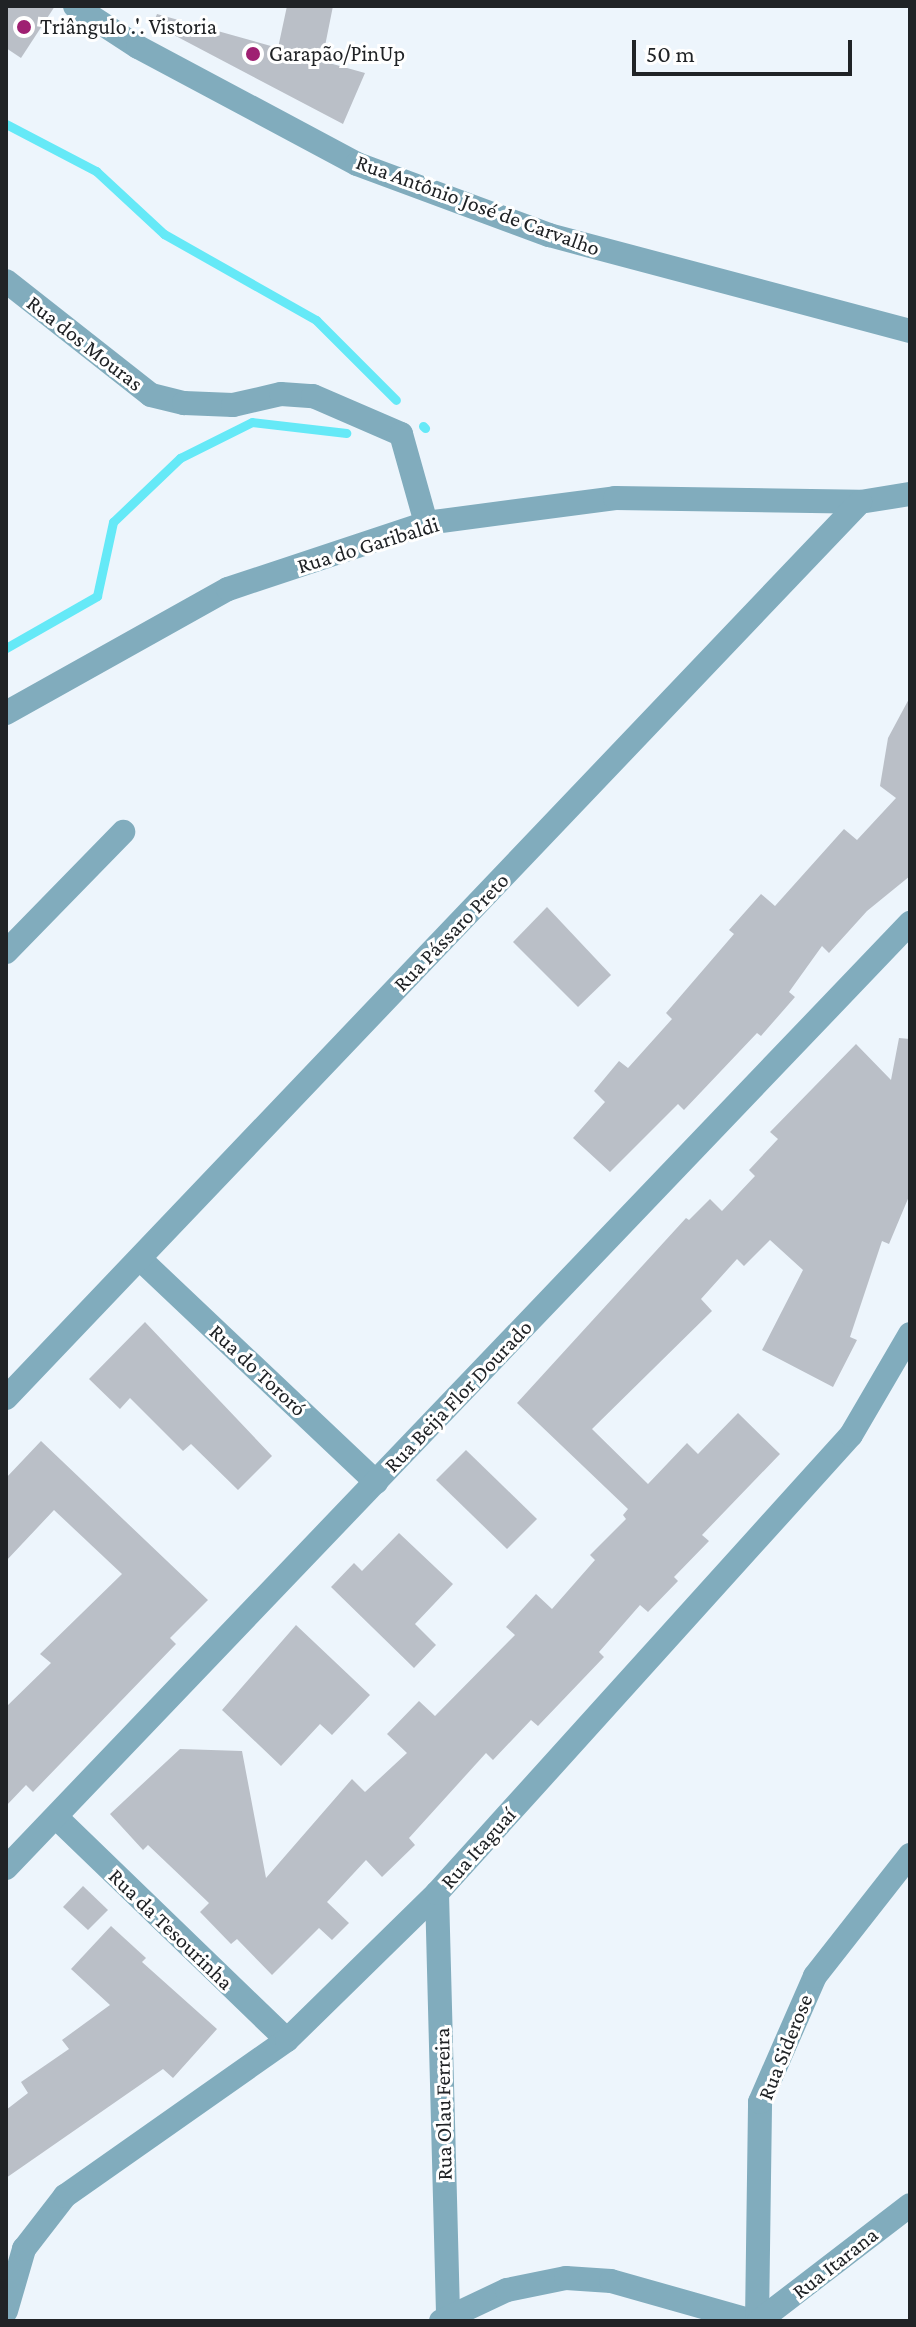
<!DOCTYPE html>
<html>
<head>
<meta charset="utf-8">
<style>
  body { margin:0 }
  #map { position:relative; width:916px; height:2327px; overflow:hidden; background:#edf5fc; font-family:"Crimson Pro",serif }
  div>[style] { position:absolute }
  [style*='--x'] { left:calc(var(--x)*1px); top:calc(var(--y)*1px); width:calc(var(--w)*1px); rotate:calc(var(--a)*1deg) }
  .stream>* { height:9px; margin:-4.5px; padding:0 4.5px; transform-origin:4.5px; border-radius:4.5px; background:#65e9f7 }
  .building>* { inset:0; background:#babfc7 }
  .minor>* { height:24px; margin:-12px; padding:0 12px; transform-origin:12px; border-radius:12px; background:#81acbd }
  .dots>* { width:22px; height:22px; translate:-50% -50%; box-sizing:border-box; border:4px solid #fff; border-radius:50% }
  span { translate:-50% -50%; white-space:nowrap; text-align:center; line-height:1.15; -webkit-text-stroke:6px #fff; paint-order:stroke }
  .poi-label { font-size:22px; color:#202326 }
  .left { translate:0 -50%; text-align:left }
  .street-label { font-size:22px; color:#202326 }
  .frame { position:absolute; inset:0; border:8px solid #202326; pointer-events:none }
  .scale { position:absolute; left:632px; top:40px; width:220px; height:36px; box-sizing:border-box; border:4px solid #202326; border-top:0; padding-left:10px; font-size:24px; line-height:28px; white-space:nowrap; color:#202326; -webkit-text-stroke:6px #fff; paint-order:stroke }
</style>
</head>
<body>
<div id="map">
  <div class="stream">
    <div style="--x:6;--y:124;--w:102;--a:27.6"></div>
    <div style="--x:96;--y:171;--w:93;--a:42.8"></div>
    <div style="--x:164;--y:234;--w:175;--a:29.5"></div>
    <div style="--x:316;--y:320;--w:113;--a:45"></div>
    <div style="--x:423;--y:426;--w:3;--a:45"></div>
    <div style="--x:6;--y:648;--w:105;--a:-29.7"></div>
    <div style="--x:97;--y:596;--w:76;--a:-77.8"></div>
    <div style="--x:113;--y:522;--w:93;--a:-43.7"></div>
    <div style="--x:180;--y:458;--w:80;--a:-26.6"></div>
    <div style="--x:252;--y:422;--w:95;--a:6.7"></div>
  </div>
  <div class="building">
    <div style="clip-path:polygon(6px 6px,55px 6px,21px 58px,6px 48px)"></div>
    <div style="clip-path:polygon(287px 6px,333px 6px,322px 61px,365px 73px,343px 124px,153px 24px,157px 14px,278px 48px)"></div>
    <div style="clip-path:polygon(910px 697px,910px 876px,867px 911px,829px 953px,822px 946px,789px 992px,795px 997px,761px 1036px,757px 1033px,684px 1110px,678px 1104px,610px 1172px,573px 1138px,605px 1102px,594px 1091px,619px 1061px,628px 1068px,672px 1019px,666px 1013px,734px 934px,729px 930px,761px 894px,775px 906px,844px 829px,857px 840px,896px 798px,880px 786px,888px 738px)"></div>
    <div style="clip-path:polygon(547px 907px,611px 975px,578px 1007px,513px 942px)"></div>
    <div style="clip-path:polygon(899px 1038px,910px 1039px,910px 1194px,889px 1244px,882px 1241px,850px 1337px,857px 1340px,833px 1387px,762px 1350px,803px 1270px,770px 1240px,744px 1266px,737px 1259px,701px 1299px,712px 1311px,592px 1429px,648px 1484px,687px 1443px,698px 1454px,738px 1413px,780px 1454px,702px 1535px,709px 1541px,674px 1577px,678px 1581px,648px 1612px,640px 1605px,599px 1652px,604px 1657px,538px 1726px,531px 1720px,493px 1760px,486px 1753px,409px 1838px,415px 1845px,382px 1877px,366px 1860px,327px 1902px,349px 1923px,332px 1940px,319px 1928px,272px 1975px,237px 1939px,231px 1944px,200px 1912px,209px 1903px,148px 1845px,143px 1850px,110px 1814px,180px 1749px,242px 1751px,266px 1878px,352px 1779px,365px 1792px,407px 1753px,387px 1734px,419px 1701px,435px 1716px,515px 1635px,506px 1627px,536px 1594px,552px 1609px,595px 1560px,590px 1555px,626px 1519px,623px 1515px,628px 1509px,517px 1403px,686px 1218px,689px 1220px,710px 1199px,722px 1211px,755px 1176px,749px 1170px,778px 1139px,770px 1132px,856px 1044px,891px 1080px)"></div>
    <div style="clip-path:polygon(145px 1322px,272px 1456px,238px 1490px,191px 1444px,183px 1451px,130px 1398px,120px 1409px,89px 1379px)"></div>
    <div style="clip-path:polygon(41px 1441px,208px 1600px,170px 1638px,176px 1644px,33px 1792px,26px 1785px,6px 1806px,6px 1707px,51px 1663px,40px 1654px,122px 1574px,54px 1510px,6px 1561px,6px 1478px)"></div>
    <div style="clip-path:polygon(466px 1450px,537px 1519px,507px 1549px,436px 1480px)"></div>
    <div style="clip-path:polygon(399px 1533px,453px 1584px,415px 1624px,436px 1645px,414px 1668px,331px 1587px,354px 1563px,362px 1571px)"></div>
    <div style="clip-path:polygon(296px 1625px,370px 1695px,332px 1735px,320px 1724px,281px 1766px,222px 1710px)"></div>
    <div style="clip-path:polygon(83px 1886px,108px 1910px,88px 1930px,63px 1907px)"></div>
    <div style="clip-path:polygon(111px 1926px,146px 1958px,142px 1962px,217px 2029px,173px 2078px,163px 2069px,6px 2178px,6px 2110px,28px 2093px,21px 2082px,69px 2049px,62px 2040px,110px 2005px,71px 1969px)"></div>
  </div>
  <div class="minor">
    <div style="--x:75;--y:6;--w:75;--a:33.1"></div>
    <div style="--x:138;--y:47;--w:248;--a:28.1"></div>
    <div style="--x:357;--y:164;--w:205;--a:20.3"></div>
    <div style="--x:549;--y:235;--w:374;--a:14.9"></div>
    <div style="--x:6;--y:281;--w:184;--a:38.2"></div>
    <div style="--x:151;--y:395;--w:34;--a:14"></div>
    <div style="--x:184;--y:403;--w:49;--a:2.3"></div>
    <div style="--x:233;--y:405;--w:49;--a:-12.9"></div>
    <div style="--x:281;--y:394;--w:32;--a:4"></div>
    <div style="--x:313;--y:396;--w:96;--a:23.4"></div>
    <div style="--x:401;--y:434;--w:92;--a:74.3"></div>
    <div style="--x:6;--y:713;--w:254;--a:-29.2"></div>
    <div style="--x:228;--y:589;--w:209;--a:-18.4"></div>
    <div style="--x:426;--y:523;--w:191;--a:-7.5"></div>
    <div style="--x:615;--y:498;--w:245;--a:0.9"></div>
    <div style="--x:860;--y:502;--w:51;--a:-9.1"></div>
    <div style="--x:6;--y:952;--w:168;--a:-45.7"></div>
    <div style="--x:140;--y:1259;--w:325;--a:43.4"></div>
    <div style="--x:6;--y:1398;--w:1238;--a:-46.37"></div>
    <div style="--x:56;--y:1817;--w:321;--a:44"></div>
    <div style="--x:6;--y:1868;--w:1308;--a:-46.27"></div>
    <div style="--x:437;--y:1893;--w:423;--a:88.5"></div>
    <div style="--x:6;--y:2311;--w:65;--a:-73.8"></div>
    <div style="--x:24;--y:2249;--w:67;--a:-52.3"></div>
    <div style="--x:65;--y:2196;--w:271;--a:-35.1"></div>
    <div style="--x:287;--y:2040;--w:210;--a:-44.4"></div>
    <div style="--x:437;--y:1893;--w:617;--a:-47.89"></div>
    <div style="--x:851;--y:1435;--w:117;--a:-59.7"></div>
    <div style="--x:441;--y:2321;--w:73;--a:-25.2"></div>
    <div style="--x:507;--y:2290;--w:60;--a:-11.5"></div>
    <div style="--x:566;--y:2278;--w:45;--a:3.8"></div>
    <div style="--x:611;--y:2281;--w:147;--a:15.8"></div>
    <div style="--x:757;--y:2321;--w:219;--a:-89.2"></div>
    <div style="--x:760;--y:2102;--w:137;--a:-66.4"></div>
    <div style="--x:815;--y:1976;--w:154;--a:-51.9"></div>
    <div style="--x:759;--y:2321;--w:190;--a:-37.5"></div>
  </div>
  <div class="dots">
    <div style="left:24px;top:27px;background:#9f2072"></div>
    <div style="left:253px;top:54px;background:#9f2072"></div>
  </div>
  <div class="poi-label">
    <span class="left" style="left:40px;top:27px">Triângulo .'. Vistoria</span>
    <span class="left" style="left:269px;top:54px">Garapão/PinUp</span>
  </div>
  <div class="street-label">
    <span style="left:478px;top:205px;rotate:20deg">Rua Antônio José de Carvalho</span>
    <span style="left:85px;top:343px;rotate:38deg">Rua dos Mouras</span>
    <span style="left:368px;top:545px;rotate:-17deg">Rua do Garibaldi</span>
    <span style="left:451px;top:932px;rotate:-46deg">Rua Pássaro Preto</span>
    <span style="left:258px;top:1370px;rotate:43deg">Rua do Tororó</span>
    <span style="left:458px;top:1396px;rotate:-46deg">Rua Beija Flor Dourado</span>
    <span style="left:478px;top:1848px;rotate:-48deg">Rua Itaguaí</span>
    <span style="left:171px;top:1929px;rotate:44deg">Rua da Tesourinha</span>
    <span style="left:785px;top:2047px;rotate:-68deg">Rua Siderose</span>
    <span style="left:443px;top:2104px;rotate:-91deg">Rua Olau Ferreira</span>
    <span style="left:835px;top:2263px;rotate:-38deg">Rua Itarana</span>
  </div>
  <div class="frame"></div>
  <div class="scale">50 m</div>
</div>
</body>
</html>
